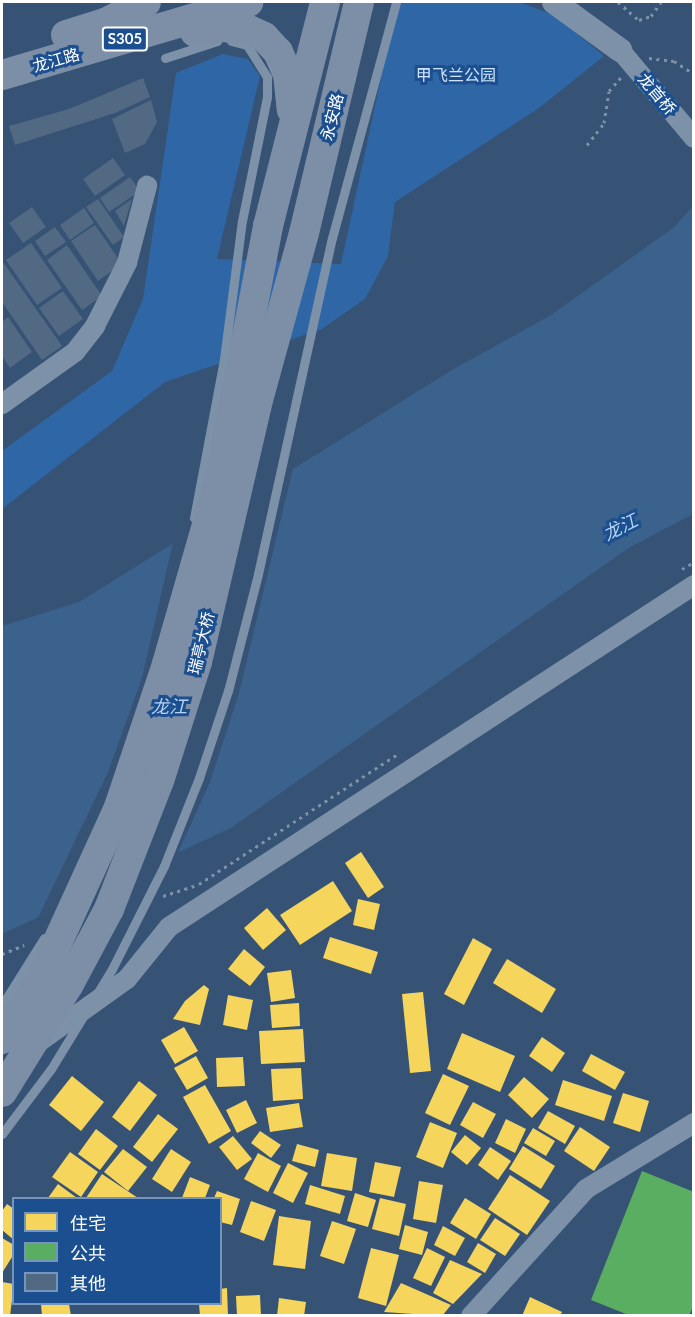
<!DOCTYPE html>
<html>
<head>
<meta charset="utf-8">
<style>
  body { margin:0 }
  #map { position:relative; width:695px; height:1317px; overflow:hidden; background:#365274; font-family:Lato,"Noto Sans SC",sans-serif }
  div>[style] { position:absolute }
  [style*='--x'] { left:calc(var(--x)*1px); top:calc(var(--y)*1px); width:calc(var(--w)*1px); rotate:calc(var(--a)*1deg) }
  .green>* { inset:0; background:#2f66a5 }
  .water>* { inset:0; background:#3b618d }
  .pier>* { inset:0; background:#365274 }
  .homes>* { inset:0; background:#f6d55c }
  .public>* { inset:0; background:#5aae61 }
  .building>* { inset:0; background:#526984 }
  .path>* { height:3px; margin-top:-1.5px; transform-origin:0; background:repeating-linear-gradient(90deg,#7d92a8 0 3px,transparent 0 7.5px) }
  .service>* { height:9px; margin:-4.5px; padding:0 4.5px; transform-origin:4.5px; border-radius:4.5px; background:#7d92a8 }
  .minor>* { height:20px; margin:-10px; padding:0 10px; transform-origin:10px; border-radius:10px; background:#7d92a8 }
  .tertiary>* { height:24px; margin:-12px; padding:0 12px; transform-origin:12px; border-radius:12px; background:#7d92a8 }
  .primary>* { height:30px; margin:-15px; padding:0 15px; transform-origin:15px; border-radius:15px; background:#7d8ea7 }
  .service-bridge>* { height:9px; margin:-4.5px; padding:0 4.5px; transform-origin:4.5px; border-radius:4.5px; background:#7d92a8 }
  .minor-bridge>* { height:20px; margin:-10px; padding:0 10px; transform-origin:10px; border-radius:10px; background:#7d92a8 }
  .primary-bridge>* { height:30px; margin:-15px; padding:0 15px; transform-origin:15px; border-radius:15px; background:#7d8ea7 }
  span { translate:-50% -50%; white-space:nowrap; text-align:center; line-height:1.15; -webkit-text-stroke:6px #1b4f8f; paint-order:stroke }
  .shield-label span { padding:2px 4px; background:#1b4f8f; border:2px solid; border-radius:4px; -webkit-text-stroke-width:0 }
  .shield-label { font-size:15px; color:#fff; font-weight:700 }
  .street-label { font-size:16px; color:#fff }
  .park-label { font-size:16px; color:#cfe3fa }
  .water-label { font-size:18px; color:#b5d3f5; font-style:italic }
  .frame { position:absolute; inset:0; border:3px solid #fff; pointer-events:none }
  .legend { position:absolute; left:12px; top:1197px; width:210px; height:108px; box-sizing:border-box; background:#1b4f8f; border:2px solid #7695bc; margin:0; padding:8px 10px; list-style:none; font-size:18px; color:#fff }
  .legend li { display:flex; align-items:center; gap:12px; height:30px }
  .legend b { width:30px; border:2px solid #7695bc }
</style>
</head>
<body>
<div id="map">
  <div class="green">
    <div style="clip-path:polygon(402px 2px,519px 2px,554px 15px,604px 56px,539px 108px,395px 202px,388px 256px,365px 299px,322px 329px,165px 382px,2px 509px,2px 451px,112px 371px,143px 299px,176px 73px,223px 54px,248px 59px,260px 76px,217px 259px,341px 264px,392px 27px)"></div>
  </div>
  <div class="water">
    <div style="clip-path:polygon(693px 206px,693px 514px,627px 549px,231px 828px,2px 934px,2px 626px,79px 602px,452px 370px,551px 315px,673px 228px)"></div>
  </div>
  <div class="pier">
    <div style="clip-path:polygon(294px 464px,239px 693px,210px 782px,176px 857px,37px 920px,108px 772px,142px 678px,174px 538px)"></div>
  </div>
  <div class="homes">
    <div style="clip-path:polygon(361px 852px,384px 887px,368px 898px,345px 863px)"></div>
    <div style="clip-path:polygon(333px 881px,352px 911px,300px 945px,280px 915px)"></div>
    <div style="clip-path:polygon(358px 899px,380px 904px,374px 930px,353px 925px)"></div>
    <div style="clip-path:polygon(267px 908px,286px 930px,263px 950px,244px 928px)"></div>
    <div style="clip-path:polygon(330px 937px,378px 952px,371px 974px,323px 958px)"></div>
    <div style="clip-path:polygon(473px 938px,492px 949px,464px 1005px,444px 994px)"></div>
    <div style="clip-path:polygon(244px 949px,265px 967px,250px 986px,228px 969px)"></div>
    <div style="clip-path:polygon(507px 959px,556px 989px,542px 1013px,493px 983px)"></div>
    <div style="clip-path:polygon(291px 970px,295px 998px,271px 1002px,267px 973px)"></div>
    <div style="clip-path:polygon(204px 985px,209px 989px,200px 1025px,173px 1019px,185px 1001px)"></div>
    <div style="clip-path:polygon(423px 992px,431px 1071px,410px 1073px,402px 994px)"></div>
    <div style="clip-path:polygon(228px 995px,253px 1000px,247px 1030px,223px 1025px)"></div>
    <div style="clip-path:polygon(299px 1003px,300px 1026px,272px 1028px,270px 1005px)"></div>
    <div style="clip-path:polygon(184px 1027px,198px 1051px,175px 1064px,161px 1040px)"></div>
    <div style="clip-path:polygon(303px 1029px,305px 1062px,261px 1064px,259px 1031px)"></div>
    <div style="clip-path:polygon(462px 1033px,515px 1056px,500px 1092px,447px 1069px)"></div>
    <div style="clip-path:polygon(542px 1037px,565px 1053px,552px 1072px,529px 1056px)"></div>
    <div style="clip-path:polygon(591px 1054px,625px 1072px,615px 1090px,582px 1071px)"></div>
    <div style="clip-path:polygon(196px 1056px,208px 1078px,187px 1090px,174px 1068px)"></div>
    <div style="clip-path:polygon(243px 1057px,245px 1086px,217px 1087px,216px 1058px)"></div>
    <div style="clip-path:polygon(301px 1068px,303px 1099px,273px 1101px,271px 1069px)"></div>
    <div style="clip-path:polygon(443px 1074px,469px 1086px,450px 1125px,425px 1113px)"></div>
    <div style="clip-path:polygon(72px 1076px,104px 1102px,81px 1131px,49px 1105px)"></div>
    <div style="clip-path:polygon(524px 1077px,549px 1099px,532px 1118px,508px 1095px)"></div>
    <div style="clip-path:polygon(563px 1080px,612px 1096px,604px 1121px,555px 1105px)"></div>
    <div style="clip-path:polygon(139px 1081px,157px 1095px,130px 1131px,112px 1117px)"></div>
    <div style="clip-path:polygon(205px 1085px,231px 1131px,209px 1144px,183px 1097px)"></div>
    <div style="clip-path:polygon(623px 1093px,649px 1101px,640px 1132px,613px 1123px)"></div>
    <div style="clip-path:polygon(246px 1100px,257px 1123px,237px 1133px,226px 1110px)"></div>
    <div style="clip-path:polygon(473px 1102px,496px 1114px,483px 1138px,460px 1125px)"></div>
    <div style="clip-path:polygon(299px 1103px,303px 1127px,270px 1132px,266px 1108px)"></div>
    <div style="clip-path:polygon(548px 1111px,575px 1126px,565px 1144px,538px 1128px)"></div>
    <div style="clip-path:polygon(158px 1114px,178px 1129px,152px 1162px,133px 1147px)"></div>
    <div style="clip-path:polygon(506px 1119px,526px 1129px,515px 1153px,495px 1143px)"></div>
    <div style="clip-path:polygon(430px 1122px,457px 1133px,443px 1168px,416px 1157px)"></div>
    <div style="clip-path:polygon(580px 1127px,610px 1147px,594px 1171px,564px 1151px)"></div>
    <div style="clip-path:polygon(533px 1128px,555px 1141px,546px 1156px,524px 1143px)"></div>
    <div style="clip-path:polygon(96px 1129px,118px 1146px,100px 1170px,78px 1154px)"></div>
    <div style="clip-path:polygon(260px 1131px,281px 1145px,271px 1158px,251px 1143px)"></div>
    <div style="clip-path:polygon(465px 1135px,481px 1148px,467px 1165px,451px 1152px)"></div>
    <div style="clip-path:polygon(233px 1136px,252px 1159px,237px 1170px,219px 1147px)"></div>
    <div style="clip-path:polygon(297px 1144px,319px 1150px,315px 1167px,292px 1161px)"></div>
    <div style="clip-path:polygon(523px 1146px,555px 1166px,541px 1189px,509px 1169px)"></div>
    <div style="clip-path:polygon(490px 1147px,511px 1161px,498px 1180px,478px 1165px)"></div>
    <div style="clip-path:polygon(123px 1149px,147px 1167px,128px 1191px,104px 1172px)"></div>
    <div style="clip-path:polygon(171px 1149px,191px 1162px,172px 1192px,152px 1179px)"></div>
    <div style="clip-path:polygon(70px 1152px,98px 1172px,81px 1197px,52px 1177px)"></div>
    <div style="clip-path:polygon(258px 1153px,281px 1166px,268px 1192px,244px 1179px)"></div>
    <div style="clip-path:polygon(327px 1153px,357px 1158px,352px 1191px,321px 1186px)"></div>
    <div style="clip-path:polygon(375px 1162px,401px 1167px,394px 1197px,369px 1192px)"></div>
    <div style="clip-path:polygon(288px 1163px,308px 1173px,293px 1203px,273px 1193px)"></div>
    <div style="clip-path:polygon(102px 1174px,138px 1198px,86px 1198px)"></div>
    <div style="clip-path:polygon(510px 1175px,550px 1201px,527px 1235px,488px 1209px)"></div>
    <div style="clip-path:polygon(190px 1177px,210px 1185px,205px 1198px,182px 1198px)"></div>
    <div style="clip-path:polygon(419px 1181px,443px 1185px,436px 1223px,413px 1219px)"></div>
    <div style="clip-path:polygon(58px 1184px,77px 1198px,48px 1198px)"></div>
    <div style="clip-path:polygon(310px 1185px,345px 1196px,340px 1214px,305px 1204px)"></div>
    <div style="clip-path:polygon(217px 1191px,240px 1199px,232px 1225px,220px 1222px,220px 1198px,214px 1198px)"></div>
    <div style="clip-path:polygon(355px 1193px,376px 1200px,368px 1227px,347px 1221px)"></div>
    <div style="clip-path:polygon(380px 1198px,406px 1204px,399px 1236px,372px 1229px)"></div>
    <div style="clip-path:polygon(465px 1198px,491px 1214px,476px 1239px,450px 1223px)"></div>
    <div style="clip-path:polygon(251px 1201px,276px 1210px,264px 1241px,240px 1232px)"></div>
    <div style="clip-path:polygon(7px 1204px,14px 1209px,14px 1240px,2px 1230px,2px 1211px)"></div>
    <div style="clip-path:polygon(279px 1216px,311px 1221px,305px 1269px,273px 1265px)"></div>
    <div style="clip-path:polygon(495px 1218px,520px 1234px,505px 1256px,480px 1240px)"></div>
    <div style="clip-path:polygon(332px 1221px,356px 1229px,344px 1264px,320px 1256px)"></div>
    <div style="clip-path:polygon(405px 1225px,428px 1232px,422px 1255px,399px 1249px)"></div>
    <div style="clip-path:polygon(443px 1226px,465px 1238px,455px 1256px,434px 1245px)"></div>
    <div style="clip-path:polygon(2px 1238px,14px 1245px,14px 1254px,2px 1273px)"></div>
    <div style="clip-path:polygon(478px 1243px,496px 1254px,485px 1273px,467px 1262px)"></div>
    <div style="clip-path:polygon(371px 1248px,399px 1255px,386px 1306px,358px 1298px)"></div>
    <div style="clip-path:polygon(427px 1248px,445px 1257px,431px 1286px,413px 1278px)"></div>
    <div style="clip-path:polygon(450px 1260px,482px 1274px,453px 1304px,433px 1293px)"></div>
    <div style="clip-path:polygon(2px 1282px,14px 1284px,10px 1316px,2px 1316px)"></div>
    <div style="clip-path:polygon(401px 1283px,451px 1305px,442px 1316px,384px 1312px)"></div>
    <div style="clip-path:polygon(227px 1288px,228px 1316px,200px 1316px,199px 1304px,220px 1304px,220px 1289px)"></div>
    <div style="clip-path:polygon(260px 1295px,261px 1316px,237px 1316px,236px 1296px)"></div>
    <div style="clip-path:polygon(530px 1297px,562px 1312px,560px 1316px,522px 1316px)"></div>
    <div style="clip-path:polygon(279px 1298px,306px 1302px,304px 1316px,277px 1316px)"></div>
    <div style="clip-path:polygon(41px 1304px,69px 1304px,71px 1316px,42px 1316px)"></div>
  </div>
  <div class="public">
    <div style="clip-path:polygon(642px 1171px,694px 1192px,694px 1304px,689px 1316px,631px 1316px,591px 1300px)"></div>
  </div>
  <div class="building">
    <div style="clip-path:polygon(143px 78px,150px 97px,115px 113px,15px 145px,9px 126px,69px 109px)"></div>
    <div style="clip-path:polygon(151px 100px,157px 122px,145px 144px,125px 153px,112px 119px)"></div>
    <div style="clip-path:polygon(113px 158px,125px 175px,95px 196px,83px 179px)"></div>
    <div style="clip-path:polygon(130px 177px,140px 191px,109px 212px,100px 198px)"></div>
    <div style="clip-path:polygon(98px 199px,124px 237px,113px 245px,86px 207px)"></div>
    <div style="clip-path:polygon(132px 199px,124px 226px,115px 211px)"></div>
    <div style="clip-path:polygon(32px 207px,46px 227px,23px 243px,9px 223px)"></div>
    <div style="clip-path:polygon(84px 208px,94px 223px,70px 240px,60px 225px)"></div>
    <div style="clip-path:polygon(95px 225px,122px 264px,98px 281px,71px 241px)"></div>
    <div style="clip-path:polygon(55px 227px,66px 242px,45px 256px,35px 241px)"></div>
    <div style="clip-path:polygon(31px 243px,62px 288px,37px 305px,6px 260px)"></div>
    <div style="clip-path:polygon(67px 245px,102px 296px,82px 310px,47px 260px)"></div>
    <div style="clip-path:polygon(3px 262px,62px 346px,42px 360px,2px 302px)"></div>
    <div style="clip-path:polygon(63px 291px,83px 319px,59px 336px,39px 308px)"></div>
    <div style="clip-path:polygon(8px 317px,32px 352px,10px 368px,2px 356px,2px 322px)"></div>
  </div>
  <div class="path">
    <div style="--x:618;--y:2;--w:28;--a:41"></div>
    <div style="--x:639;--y:20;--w:13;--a:-18"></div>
    <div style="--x:651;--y:16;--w:17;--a:-54"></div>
    <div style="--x:649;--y:58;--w:25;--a:7"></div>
    <div style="--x:674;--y:61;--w:24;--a:33"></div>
    <div style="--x:587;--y:145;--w:28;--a:-52"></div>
    <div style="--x:604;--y:123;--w:32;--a:-81"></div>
    <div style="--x:609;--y:91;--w:18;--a:-49"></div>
    <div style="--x:682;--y:569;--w:14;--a:-30"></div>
    <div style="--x:163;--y:896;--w:38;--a:-18"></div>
    <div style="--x:199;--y:884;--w:238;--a:-33.2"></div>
    <div style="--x:2;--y:954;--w:24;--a:-22"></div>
  </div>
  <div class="service">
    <div style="--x:231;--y:41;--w:16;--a:14"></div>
    <div style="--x:247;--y:45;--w:38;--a:58"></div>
    <div style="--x:267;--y:77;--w:20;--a:90"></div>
    <div style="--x:267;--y:97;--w:126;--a:101.4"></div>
    <div style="--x:165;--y:58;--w:55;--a:-18.1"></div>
    <div style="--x:332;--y:238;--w:245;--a:-74.8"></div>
  </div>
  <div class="minor">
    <div style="--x:2;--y:404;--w:90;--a:-35.5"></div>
    <div style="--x:75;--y:352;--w:33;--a:-52"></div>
    <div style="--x:95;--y:326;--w:71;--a:-63.1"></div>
    <div style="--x:127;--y:263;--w:80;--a:-75.4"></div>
    <div style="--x:36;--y:1044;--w:112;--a:-35.5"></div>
    <div style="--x:127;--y:979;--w:67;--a:-51.1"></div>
    <div style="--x:169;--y:927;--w:627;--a:-33.08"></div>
    <div style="--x:471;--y:1316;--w:171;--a:-47.8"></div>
    <div style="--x:586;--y:1189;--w:127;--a:-31.4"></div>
  </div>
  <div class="tertiary">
    <div style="--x:554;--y:2;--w:82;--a:36"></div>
  </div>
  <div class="primary">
    <div style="--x:195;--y:32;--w:22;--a:-13"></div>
    <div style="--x:216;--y:27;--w:29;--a:2"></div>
    <div style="--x:245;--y:28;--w:21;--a:25"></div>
    <div style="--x:264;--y:37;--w:21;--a:47"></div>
    <div style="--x:278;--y:52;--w:24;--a:66"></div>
    <div style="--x:288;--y:74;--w:36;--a:84"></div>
    <div style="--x:66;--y:35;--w:41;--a:-17.1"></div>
    <div style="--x:105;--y:23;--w:46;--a:-27.1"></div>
    <div style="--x:2;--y:75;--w:257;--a:-16.5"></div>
    <div style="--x:268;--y:226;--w:231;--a:-75.7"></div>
    <div style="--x:304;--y:233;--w:237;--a:-76.6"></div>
  </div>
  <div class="service-bridge">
    <div style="--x:194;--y:518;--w:162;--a:-79.3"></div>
    <div style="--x:224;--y:359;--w:139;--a:-82.6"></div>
    <div style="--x:2;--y:1005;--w:79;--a:-57.9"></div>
    <div style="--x:2;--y:1134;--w:81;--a:-53"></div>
    <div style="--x:51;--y:1069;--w:117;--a:-58.6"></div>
    <div style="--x:112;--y:969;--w:115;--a:-63.2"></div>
    <div style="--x:164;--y:866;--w:95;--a:-68.3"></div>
    <div style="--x:199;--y:778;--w:92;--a:-71.6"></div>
    <div style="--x:228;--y:691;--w:121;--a:-75.6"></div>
    <div style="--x:258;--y:574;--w:344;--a:-77.6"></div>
  </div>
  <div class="minor-bridge">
    <div style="--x:620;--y:50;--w:115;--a:49.9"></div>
  </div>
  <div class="primary-bridge">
    <div style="--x:2;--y:1039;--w:65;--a:-56.3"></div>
    <div style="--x:38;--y:985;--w:196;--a:-65.5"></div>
    <div style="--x:119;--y:807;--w:151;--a:-71.4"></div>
    <div style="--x:167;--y:664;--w:188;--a:-74"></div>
    <div style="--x:219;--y:483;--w:262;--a:-79.2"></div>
    <div style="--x:2;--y:1092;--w:127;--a:-58.2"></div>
    <div style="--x:69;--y:984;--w:85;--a:-61.9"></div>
    <div style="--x:109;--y:909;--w:137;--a:-68.7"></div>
    <div style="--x:159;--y:781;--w:125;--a:-72.3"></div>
    <div style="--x:197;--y:662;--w:269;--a:-76.9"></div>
    <div style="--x:258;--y:400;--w:173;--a:-74.6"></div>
  </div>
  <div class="shield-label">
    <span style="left:125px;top:39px">S305</span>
  </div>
  <div class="street-label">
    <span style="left:56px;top:60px;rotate:-16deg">龙江路</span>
    <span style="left:657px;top:94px;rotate:50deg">龙首桥</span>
    <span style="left:332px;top:117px;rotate:-76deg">永安路</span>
    <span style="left:201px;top:643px;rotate:-76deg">瑞亭大桥</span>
  </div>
  <div class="park-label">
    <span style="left:456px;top:75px">甲飞兰公园</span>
  </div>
  <div class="water-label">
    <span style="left:620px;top:527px;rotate:-27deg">龙江</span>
    <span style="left:169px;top:706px">龙江</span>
  </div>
  <div class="frame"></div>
  <ul class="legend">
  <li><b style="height:16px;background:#f6d55c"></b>住宅</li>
  <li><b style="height:16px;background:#5aae61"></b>公共</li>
  <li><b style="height:16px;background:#526984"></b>其他</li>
  </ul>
</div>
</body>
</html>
